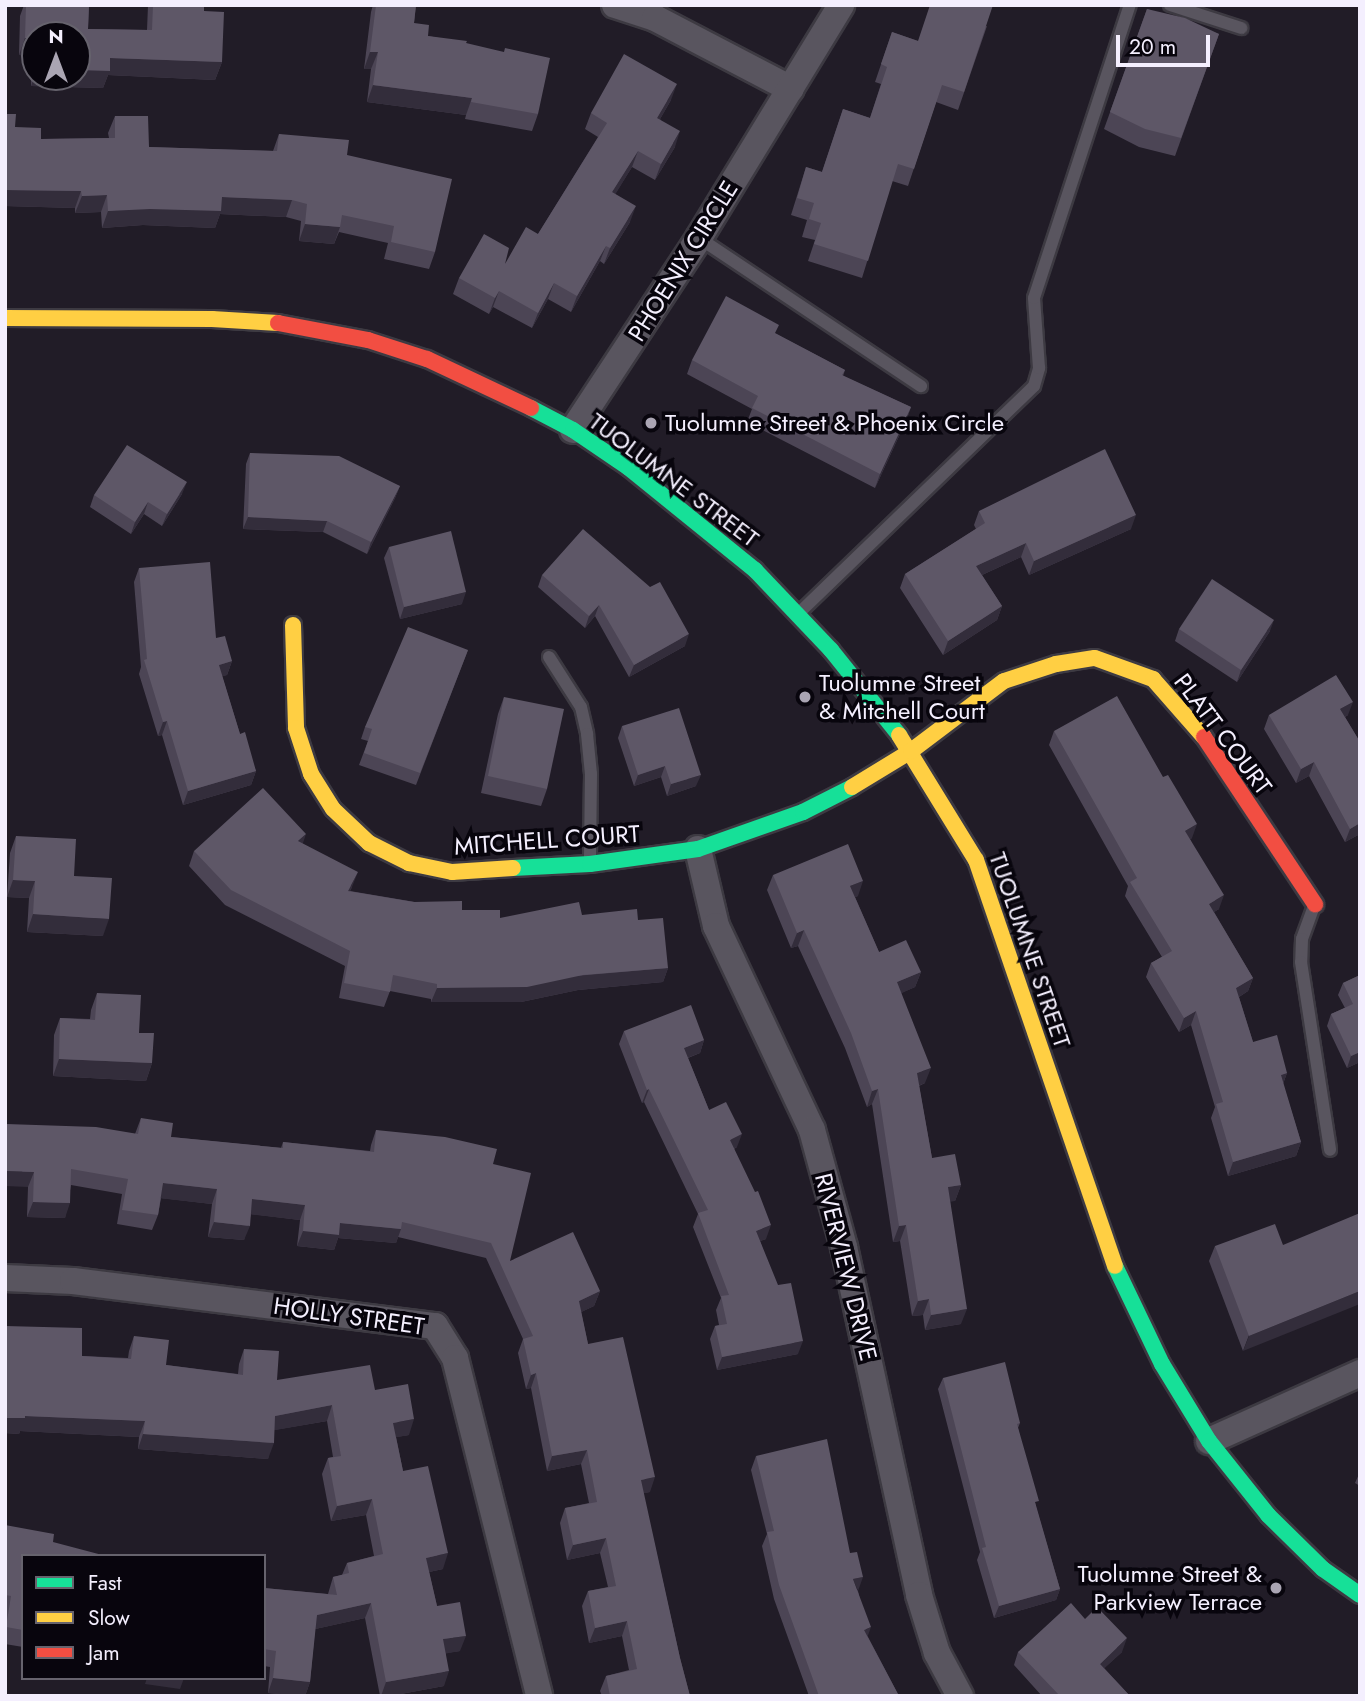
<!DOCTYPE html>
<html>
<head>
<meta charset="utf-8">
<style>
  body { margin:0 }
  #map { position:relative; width:1365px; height:1701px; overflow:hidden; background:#211c27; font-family:Jost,sans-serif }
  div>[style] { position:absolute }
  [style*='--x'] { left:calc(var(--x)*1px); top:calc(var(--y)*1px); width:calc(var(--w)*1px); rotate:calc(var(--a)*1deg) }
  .roads { filter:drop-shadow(2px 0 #3d3a42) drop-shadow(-2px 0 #3d3a42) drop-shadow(0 2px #3d3a42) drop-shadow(0 -2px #3d3a42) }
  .lane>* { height:12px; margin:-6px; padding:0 6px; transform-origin:6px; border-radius:6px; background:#59555f }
  .street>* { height:26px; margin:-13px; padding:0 13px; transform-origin:13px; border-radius:13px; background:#59555f }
  .fast>* { height:16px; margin:-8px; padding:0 8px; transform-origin:8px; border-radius:8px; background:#16e098 }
  .slow>* { height:16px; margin:-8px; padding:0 8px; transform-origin:8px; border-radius:8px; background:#ffcf43 }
  .jam>* { height:16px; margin:-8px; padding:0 8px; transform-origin:8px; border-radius:8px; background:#f24e42 }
  .wall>* { inset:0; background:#4c4555 }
  .shaded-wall>* { inset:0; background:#332d3b }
  .building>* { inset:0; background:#5e5767 }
  .dots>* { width:19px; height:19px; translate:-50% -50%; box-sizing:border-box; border:4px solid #08050d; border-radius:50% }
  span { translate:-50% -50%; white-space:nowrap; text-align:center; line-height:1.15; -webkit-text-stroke:7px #08050d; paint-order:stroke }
  .street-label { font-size:24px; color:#f4effe }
  .poi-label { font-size:24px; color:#f4effe }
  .left { translate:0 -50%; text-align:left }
  .right { translate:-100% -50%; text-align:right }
  .frame { position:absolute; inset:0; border:7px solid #f4effe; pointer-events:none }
  .legend { position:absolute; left:21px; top:1554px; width:245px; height:126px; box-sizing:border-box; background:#08050d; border:2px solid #66636d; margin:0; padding:9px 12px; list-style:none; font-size:21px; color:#f4effe }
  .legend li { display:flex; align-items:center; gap:14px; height:35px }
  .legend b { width:35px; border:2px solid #66636d }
  .north { position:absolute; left:21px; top:21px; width:70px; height:70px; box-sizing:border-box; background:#08050d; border:2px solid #66636d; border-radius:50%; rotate:0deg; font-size:19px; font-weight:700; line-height:28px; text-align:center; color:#f4effe }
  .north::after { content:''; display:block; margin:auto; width:24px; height:32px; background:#aaa5b3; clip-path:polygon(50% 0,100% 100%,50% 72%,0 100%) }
  .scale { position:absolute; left:1116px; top:35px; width:94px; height:32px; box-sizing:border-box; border:4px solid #f4effe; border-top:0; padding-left:9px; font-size:21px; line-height:24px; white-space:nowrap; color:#f4effe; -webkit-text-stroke:5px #08050d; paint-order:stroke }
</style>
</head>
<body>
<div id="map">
  <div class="roads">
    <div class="lane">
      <div style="--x:1170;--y:5;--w:75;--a:17.9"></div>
      <div style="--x:699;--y:238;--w:267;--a:33.7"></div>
      <div style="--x:800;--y:612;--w:325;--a:-44"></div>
      <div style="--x:1034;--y:386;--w:19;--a:-74"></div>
      <div style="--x:1039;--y:368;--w:70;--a:-94.1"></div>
      <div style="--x:1034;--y:298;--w:308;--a:-71.9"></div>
      <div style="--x:549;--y:657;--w:59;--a:57.4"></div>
      <div style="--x:581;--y:707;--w:28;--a:77"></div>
      <div style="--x:587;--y:734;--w:40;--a:84.3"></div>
      <div style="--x:591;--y:774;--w:86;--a:90.7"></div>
      <div style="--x:1314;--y:906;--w:35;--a:110"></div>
      <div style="--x:1302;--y:939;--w:23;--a:92"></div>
      <div style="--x:1301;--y:962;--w:190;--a:81.2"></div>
    </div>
    <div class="street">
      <div style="--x:615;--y:5;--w:42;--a:18"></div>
      <div style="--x:655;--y:18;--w:153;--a:27.6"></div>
      <div style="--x:573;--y:430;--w:230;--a:-56.7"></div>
      <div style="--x:699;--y:238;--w:273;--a:-58.6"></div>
      <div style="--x:698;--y:849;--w:79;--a:76.8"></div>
      <div style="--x:716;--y:926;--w:225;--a:64.8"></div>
      <div style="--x:812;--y:1130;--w:121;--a:74.7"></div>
      <div style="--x:844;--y:1247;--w:356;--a:77.8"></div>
      <div style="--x:919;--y:1595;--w:61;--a:72.8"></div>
      <div style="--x:937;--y:1653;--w:49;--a:61.9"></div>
      <div style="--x:5;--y:1278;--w:68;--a:2.5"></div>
      <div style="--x:73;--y:1281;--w:365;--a:7.1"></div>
      <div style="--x:435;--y:1326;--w:38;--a:58"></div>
      <div style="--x:455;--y:1358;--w:348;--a:76"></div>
      <div style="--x:1209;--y:1441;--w:166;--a:-24.2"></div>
    </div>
    <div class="fast">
      <div style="--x:531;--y:408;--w:47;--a:27.6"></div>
      <div style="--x:573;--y:430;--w:68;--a:34.2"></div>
      <div style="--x:629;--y:468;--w:162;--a:39"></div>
      <div style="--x:755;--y:570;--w:110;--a:46.5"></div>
      <div style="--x:831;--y:650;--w:109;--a:51.3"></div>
      <div style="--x:513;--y:868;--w:77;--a:-3"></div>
      <div style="--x:590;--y:864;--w:109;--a:-7.9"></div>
      <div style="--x:698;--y:849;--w:111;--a:-19.4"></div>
      <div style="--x:803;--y:812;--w:55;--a:-27"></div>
      <div style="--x:1115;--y:1266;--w:109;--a:64.4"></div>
      <div style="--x:1162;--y:1364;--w:90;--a:58.6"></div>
      <div style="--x:1209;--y:1441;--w:95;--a:51.4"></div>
      <div style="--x:1268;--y:1515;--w:77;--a:44.5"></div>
      <div style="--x:1323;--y:1569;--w:45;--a:35.1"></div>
    </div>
    <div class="slow">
      <div style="--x:5;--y:318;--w:207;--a:0.3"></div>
      <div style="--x:212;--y:319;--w:66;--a:3.5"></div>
      <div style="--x:293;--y:625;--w:103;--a:88.3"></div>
      <div style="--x:296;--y:728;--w:48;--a:71.9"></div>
      <div style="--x:311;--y:774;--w:41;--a:57.8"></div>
      <div style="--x:333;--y:809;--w:50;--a:43.4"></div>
      <div style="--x:369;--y:843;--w:45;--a:26.6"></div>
      <div style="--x:409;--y:863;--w:44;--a:11.8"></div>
      <div style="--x:452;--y:872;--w:61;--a:-3.8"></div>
      <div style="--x:899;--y:735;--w:147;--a:58.4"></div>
      <div style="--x:976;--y:860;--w:429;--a:71.1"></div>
      <div style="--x:852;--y:787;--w:69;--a:-31.4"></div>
      <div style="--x:911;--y:751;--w:116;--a:-37"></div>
      <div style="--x:1004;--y:681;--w:55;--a:-18.1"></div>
      <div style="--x:1056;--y:664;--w:39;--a:-9"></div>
      <div style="--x:1095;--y:658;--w:62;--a:19.9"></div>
      <div style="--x:1153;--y:679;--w:77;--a:48.7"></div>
    </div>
    <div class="jam">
      <div style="--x:278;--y:323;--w:92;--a:10.7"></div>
      <div style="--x:368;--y:340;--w:62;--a:17.9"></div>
      <div style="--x:427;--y:359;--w:115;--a:25.2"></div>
      <div style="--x:1204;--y:737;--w:201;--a:56.4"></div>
    </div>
  </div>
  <div class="wall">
    <div style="clip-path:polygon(evenodd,24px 5px,89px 5px,88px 29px,147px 30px,148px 5px,204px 5px,204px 11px,222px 62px,215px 80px,108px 75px,103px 88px,31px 86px,32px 56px,19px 55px,20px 16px,24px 5px,35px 35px,77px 77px,35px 77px,35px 35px)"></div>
    <div style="clip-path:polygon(373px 5px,416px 5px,414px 23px,428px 36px,466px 43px,538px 114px,532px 131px,465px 119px,466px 115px,367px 102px,371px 69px,364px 69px,371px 12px)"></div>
    <div style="clip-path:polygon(1147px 9px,1219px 34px,1175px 156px,1139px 147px,1104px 129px)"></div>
    <div style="clip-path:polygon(987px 26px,958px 110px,936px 102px,908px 186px,892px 181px,862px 278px,808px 261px,815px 240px,802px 237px,807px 220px,791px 215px,806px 167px,822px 172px,843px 109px,870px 118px,881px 84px,875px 82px,892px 32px,918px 41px)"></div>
    <div style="clip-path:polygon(671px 100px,660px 119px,675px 147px,655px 180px,632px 167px,615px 194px,630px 222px,604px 264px,600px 261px,571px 312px,548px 299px,532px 328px,493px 307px,489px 314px,453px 294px,459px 278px,505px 264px,538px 234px,598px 137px,585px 129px,591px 113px)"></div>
    <div style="clip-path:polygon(5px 114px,15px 127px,41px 139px,109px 138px,108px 133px,115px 116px,149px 147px,273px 151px,279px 134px,347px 155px,435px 252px,429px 269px,384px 259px,388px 243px,339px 232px,334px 244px,299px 241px,301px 221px,286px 217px,220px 214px,215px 228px,143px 225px,102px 228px,101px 212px,75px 213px,75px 208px,5px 206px)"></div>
    <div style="clip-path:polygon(776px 334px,845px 370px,843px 376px,911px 407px,906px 421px,875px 488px,747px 422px,752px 409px,687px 374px,692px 360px)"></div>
    <div style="clip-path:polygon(250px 453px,400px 486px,395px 498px,367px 554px,323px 532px,243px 529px,246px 464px)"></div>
    <div style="clip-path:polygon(182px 494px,162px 526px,144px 514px,131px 534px,90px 507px,94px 495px)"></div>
    <div style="clip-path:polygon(979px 511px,1131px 529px,1029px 575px,1021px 557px,982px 575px,1002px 606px,997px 620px,943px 655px,900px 588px,905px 574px,976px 529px,974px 525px)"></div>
    <div style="clip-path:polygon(389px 547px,462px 604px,400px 619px,384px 558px)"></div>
    <div style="clip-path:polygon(139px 568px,216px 638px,232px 661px,227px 675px,222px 676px,240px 734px,256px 771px,251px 785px,183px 805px,162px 735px,158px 736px,139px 674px,141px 667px,134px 582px)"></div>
    <div style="clip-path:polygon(542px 575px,650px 587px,685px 646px,629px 677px,595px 616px,585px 628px,538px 587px)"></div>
    <div style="clip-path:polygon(1179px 629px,1270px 631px,1237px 682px,1175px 641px)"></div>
    <div style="clip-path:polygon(468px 650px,416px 785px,359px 765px,368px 741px,361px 739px,365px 727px)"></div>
    <div style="clip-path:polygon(504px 697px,547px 789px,541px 806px,481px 793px,498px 714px)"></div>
    <div style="clip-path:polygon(1269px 715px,1348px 715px,1345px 717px,1360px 742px,1360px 834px,1345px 842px,1309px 776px,1296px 783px,1264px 729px)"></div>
    <div style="clip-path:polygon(622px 726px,696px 786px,667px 796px,661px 777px,634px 786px,618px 738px)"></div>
    <div style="clip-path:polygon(1054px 731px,1192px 838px,1190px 839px,1219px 909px,1214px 912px,1253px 978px,1248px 991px,1239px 997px,1253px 1042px,1287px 1073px,1283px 1084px,1301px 1142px,1296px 1156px,1228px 1176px,1211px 1118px,1215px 1107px,1191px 1025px,1179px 1032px,1146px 977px,1151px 963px,1162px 957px,1125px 896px,1128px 886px,1049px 745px)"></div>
    <div style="clip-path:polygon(16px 836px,74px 876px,103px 936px,27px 932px,29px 898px,7px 897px,10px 853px)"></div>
    <div style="clip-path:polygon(302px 844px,352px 887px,350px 891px,462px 910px,500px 918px,582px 915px,638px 920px,668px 968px,663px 982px,578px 990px,521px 1002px,431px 1002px,431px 999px,390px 991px,384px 1007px,339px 998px,345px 966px,225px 905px,189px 866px,194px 851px)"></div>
    <div style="clip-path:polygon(773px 875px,858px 896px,855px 897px,879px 952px,921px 972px,915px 987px,901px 993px,925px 1083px,919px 1086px,932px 1158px,961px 1185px,955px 1201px,950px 1201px,961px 1324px,925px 1330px,923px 1315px,912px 1316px,900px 1241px,893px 1242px,872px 1104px,867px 1107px,845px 1048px,798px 946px,791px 948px,767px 890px)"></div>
    <div style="clip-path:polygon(1360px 975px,1360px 1062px,1347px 1068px,1327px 1026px,1331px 1014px,1345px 1008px,1338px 995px,1343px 983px)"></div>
    <div style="clip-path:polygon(97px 993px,152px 1063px,146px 1081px,53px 1076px,54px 1035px,60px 1018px,90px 1019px,91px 1010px)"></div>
    <div style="clip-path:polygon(624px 1031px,704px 1040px,700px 1053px,688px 1058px,709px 1110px,737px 1147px,734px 1149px,766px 1239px,760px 1241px,798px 1354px,717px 1370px,710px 1339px,715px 1326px,719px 1325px,716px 1310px,721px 1298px,693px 1227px,698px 1214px,644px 1102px,642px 1103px,619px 1044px)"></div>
    <div style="clip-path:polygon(141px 1118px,171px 1137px,281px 1148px,283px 1142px,370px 1151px,371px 1145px,376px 1130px,493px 1164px,510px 1261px,600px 1291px,594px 1306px,581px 1312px,588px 1344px,650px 1492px,643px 1493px,680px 1658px,690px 1696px,602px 1696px,600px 1691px,606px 1676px,629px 1670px,622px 1636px,589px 1643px,582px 1606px,588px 1591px,608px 1587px,600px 1553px,567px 1560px,560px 1523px,565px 1508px,589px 1503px,581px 1464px,547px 1471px,531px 1388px,526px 1389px,518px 1353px,523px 1339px,486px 1258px,398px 1237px,396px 1243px,338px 1238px,334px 1250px,297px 1246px,300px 1220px,251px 1214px,244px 1240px,208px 1237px,212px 1204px,161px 1198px,158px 1215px,152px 1230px,117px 1224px,122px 1194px,71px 1185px,65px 1218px,27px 1217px,28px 1187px,5px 1125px,135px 1134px)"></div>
    <div style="clip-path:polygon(1283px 1245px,1243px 1351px,1209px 1261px,1215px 1246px)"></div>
    <div style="clip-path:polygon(5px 1326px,82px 1356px,128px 1358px,129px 1351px,134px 1336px,166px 1365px,238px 1374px,239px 1364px,244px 1349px,277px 1380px,375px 1390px,409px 1435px,396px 1437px,403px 1471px,443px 1569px,429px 1572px,437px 1606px,460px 1651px,446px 1653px,444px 1686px,390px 1696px,380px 1696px,365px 1618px,315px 1629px,310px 1682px,305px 1696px,268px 1693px,270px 1667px,264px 1666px,264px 1588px,328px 1594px,333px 1577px,342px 1575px,347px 1563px,374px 1556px,366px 1515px,331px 1521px,322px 1474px,328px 1458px,333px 1457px,327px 1421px,274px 1430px,268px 1459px,138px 1449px,139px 1437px,20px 1431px,19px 1434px,5px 1433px)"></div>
    <div style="clip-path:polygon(943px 1378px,1020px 1423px,1018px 1428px,1036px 1507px,1060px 1589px,1056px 1600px,994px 1618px,977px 1560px,980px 1552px,938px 1389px)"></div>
    <div style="clip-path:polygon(756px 1456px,858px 1591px,868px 1637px,899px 1696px,809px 1696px,774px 1599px,762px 1546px,767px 1534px,751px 1470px)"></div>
    <div style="clip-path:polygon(1360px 1472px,1360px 1486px,1355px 1483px)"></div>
    <div style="clip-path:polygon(5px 1525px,53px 1542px,23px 1556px,23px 1647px,5px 1644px)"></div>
    <div style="clip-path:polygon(1085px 1619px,1122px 1652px,1104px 1668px,1130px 1696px,1042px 1696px,1014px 1665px,1018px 1652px)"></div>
  </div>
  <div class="shaded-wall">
    <div style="clip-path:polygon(25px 38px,35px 38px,35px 48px,32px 56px,19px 55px)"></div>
    <div style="clip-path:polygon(370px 52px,378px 52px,371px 69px,364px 69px)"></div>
    <div style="clip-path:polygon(110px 58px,222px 62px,215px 80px,108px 75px,103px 88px,31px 86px,35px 75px,35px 77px,77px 77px,77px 70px)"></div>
    <div style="clip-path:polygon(677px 84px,671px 100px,652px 133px,657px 118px)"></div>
    <div style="clip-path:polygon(373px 85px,472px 98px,466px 115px,367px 102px)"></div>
    <div style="clip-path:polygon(680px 131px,675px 147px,655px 180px,661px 164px)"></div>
    <div style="clip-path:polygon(638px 151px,632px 167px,607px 208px,612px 192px)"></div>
    <div style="clip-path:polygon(5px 190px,81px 191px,75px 208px,5px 206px)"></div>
    <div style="clip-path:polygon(107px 195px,101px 212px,75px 213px,82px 196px)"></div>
    <div style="clip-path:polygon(222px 197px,292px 200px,286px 217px,220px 214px,215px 228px,143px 225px,102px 228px,108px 211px)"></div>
    <div style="clip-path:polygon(636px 206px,630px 222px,604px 264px,610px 248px)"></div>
    <div style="clip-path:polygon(305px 224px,340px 227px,334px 244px,299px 241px)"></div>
    <div style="clip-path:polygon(606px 246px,600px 261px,571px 312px,577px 296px)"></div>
    <div style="clip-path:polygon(554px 283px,548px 299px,532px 328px,538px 313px)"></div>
    <div style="clip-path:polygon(499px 291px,493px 307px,489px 314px,495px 298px)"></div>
    <div style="clip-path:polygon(911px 407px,906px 421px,875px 488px,880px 474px)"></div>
    <div style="clip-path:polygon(187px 482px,182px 494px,162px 526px,167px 514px)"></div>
    <div style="clip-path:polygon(400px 486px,395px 498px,367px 554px,371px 542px)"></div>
    <div style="clip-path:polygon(148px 502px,144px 514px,131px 534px,135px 522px)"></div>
    <div style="clip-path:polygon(1136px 515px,1131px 529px,1029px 575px,1034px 561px)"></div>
    <div style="clip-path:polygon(248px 517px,327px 521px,323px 532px,243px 529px)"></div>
    <div style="clip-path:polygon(1026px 543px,1021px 557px,971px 580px,976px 566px)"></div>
    <div style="clip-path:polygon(466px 592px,462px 604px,400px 619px,404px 607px)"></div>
    <div style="clip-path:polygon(599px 605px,595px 616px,585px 628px,589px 616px)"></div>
    <div style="clip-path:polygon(1002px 606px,997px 620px,943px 655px,948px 641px)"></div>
    <div style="clip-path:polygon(1274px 620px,1270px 631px,1237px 682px,1241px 670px)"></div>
    <div style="clip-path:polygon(689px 634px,685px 646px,629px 677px,634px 665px)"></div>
    <div style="clip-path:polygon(232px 661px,227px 675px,214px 679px,219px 665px)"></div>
    <div style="clip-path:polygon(1353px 702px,1348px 715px,1335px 723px,1340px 709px)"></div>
    <div style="clip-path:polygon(167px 721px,162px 735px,158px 736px,163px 722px)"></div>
    <div style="clip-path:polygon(1314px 762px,1309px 776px,1296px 783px,1301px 769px)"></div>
    <div style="clip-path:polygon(665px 766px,661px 777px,634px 786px,638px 775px)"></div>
    <div style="clip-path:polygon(256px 771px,251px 785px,183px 805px,188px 791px)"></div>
    <div style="clip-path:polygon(701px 775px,696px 786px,667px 796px,671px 784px)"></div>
    <div style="clip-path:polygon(1360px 823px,1360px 834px,1345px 842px,1350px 829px)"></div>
    <div style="clip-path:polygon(1197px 824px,1192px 838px,1180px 845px,1185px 831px)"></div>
    <div style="clip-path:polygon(306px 834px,301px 849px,298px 841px)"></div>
    <div style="clip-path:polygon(358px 872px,352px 887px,342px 906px,348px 891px)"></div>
    <div style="clip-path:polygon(13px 880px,35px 881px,29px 898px,7px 897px)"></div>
    <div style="clip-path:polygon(863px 881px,858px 896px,844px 901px,850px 886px)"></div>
    <div style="clip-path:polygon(1224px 895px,1219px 909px,1204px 918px,1209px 904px)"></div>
    <div style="clip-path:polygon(33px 914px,109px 919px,103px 936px,27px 932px)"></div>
    <div style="clip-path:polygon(804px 930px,798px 946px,791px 948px,797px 933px)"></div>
    <div style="clip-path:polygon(668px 968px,663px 982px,578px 990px,521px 1002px,431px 1002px,437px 988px)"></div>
    <div style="clip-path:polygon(921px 972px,915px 987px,891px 998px,897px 982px)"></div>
    <div style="clip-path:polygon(1253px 978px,1248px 991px,1231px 1002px,1236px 988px)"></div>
    <div style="clip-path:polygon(1196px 1011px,1191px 1025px,1179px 1032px,1184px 1018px)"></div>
    <div style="clip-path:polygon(704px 1040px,700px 1053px,679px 1061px,684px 1048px)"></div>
    <div style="clip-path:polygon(1360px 1052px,1360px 1062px,1347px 1068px,1351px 1056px)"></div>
    <div style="clip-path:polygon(59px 1059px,152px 1063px,146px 1081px,53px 1076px)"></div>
    <div style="clip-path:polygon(931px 1068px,925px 1083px,911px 1089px,917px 1073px)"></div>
    <div style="clip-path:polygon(1287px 1073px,1282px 1086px,1281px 1075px)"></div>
    <div style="clip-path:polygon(649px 1089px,644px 1102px,642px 1103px,647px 1090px)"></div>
    <div style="clip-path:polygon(878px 1089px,872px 1104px,867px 1107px,872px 1091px)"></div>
    <div style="clip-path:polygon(742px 1134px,737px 1147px,725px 1153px,730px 1140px)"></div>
    <div style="clip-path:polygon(1301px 1142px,1296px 1156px,1228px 1176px,1233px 1162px)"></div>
    <div style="clip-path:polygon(5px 1171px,34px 1172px,28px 1187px,5px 1186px)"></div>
    <div style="clip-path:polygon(163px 1183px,217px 1189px,212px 1204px,158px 1198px)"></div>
    <div style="clip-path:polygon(961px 1185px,955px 1201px,942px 1203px,948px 1187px)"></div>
    <div style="clip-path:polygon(252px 1199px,305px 1205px,300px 1220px,247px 1214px)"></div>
    <div style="clip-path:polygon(33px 1202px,70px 1203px,65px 1218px,27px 1217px)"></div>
    <div style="clip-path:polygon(214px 1222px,250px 1226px,244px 1240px,208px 1237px)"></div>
    <div style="clip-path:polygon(340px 1223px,401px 1229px,396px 1243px,338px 1238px,334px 1250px,297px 1246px,303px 1231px)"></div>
    <div style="clip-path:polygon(771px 1225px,766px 1239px,751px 1244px,756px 1231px)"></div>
    <div style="clip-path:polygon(906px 1225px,900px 1241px,893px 1242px,899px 1226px)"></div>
    <div style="clip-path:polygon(600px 1291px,594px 1306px,573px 1316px,579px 1301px)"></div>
    <div style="clip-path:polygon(1360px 1291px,1360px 1304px,1243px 1351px,1249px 1336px)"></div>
    <div style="clip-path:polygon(929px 1299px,923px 1315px,912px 1316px,918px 1301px)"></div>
    <div style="clip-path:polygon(967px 1309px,961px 1324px,925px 1330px,931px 1315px)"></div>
    <div style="clip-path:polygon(803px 1341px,798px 1354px,717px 1370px,722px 1357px)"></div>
    <div style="clip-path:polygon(536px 1373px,531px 1388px,526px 1389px,531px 1375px)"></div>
    <div style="clip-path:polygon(332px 1405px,327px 1421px,270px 1431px,275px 1416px)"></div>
    <div style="clip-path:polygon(25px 1416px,145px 1421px,139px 1437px,20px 1431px,19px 1434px,5px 1433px,5px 1418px)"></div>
    <div style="clip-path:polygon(414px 1419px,409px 1435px,387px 1439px,393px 1423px)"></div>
    <div style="clip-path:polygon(143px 1434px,274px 1443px,268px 1459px,138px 1449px)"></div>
    <div style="clip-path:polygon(587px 1450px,581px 1464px,547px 1471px,552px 1456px)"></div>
    <div style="clip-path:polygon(655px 1477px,650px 1492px,635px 1495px,641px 1480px)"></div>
    <div style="clip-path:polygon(372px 1499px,366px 1515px,331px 1521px,337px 1506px)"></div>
    <div style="clip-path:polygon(606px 1538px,600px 1553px,567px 1560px,573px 1545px)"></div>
    <div style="clip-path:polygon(448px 1553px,443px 1569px,420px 1574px,426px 1558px)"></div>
    <div style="clip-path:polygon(863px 1577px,858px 1591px,853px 1579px)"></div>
    <div style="clip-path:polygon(1060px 1589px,1056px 1600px,994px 1618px,999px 1606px)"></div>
    <div style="clip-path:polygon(371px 1603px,365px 1618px,311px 1630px,317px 1615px)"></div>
    <div style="clip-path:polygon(627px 1621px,622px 1636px,589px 1643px,595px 1628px)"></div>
    <div style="clip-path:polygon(871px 1627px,866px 1641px,864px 1630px)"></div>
    <div style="clip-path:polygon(466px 1636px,460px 1651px,438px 1655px,443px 1639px)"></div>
    <div style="clip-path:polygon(1127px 1638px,1122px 1652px,1095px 1677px,1100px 1664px)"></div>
    <div style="clip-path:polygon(449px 1671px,444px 1686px,390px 1696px,381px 1696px,386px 1682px)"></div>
    <div style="clip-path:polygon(147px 1678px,184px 1678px,180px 1689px,145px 1684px)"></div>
    <div style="clip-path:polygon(273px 1678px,310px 1682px,305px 1696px,268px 1693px)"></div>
  </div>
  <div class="building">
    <div style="clip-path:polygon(26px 5px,89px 5px,88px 29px,152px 30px,153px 5px,204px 5px,204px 11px,224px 12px,222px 62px,110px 58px,110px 71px,77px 70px,77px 35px,35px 35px,35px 38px,25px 38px)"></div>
    <div style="clip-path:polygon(376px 5px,416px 5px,414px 23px,429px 25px,428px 36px,467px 41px,466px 43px,504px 52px,505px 48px,550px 58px,538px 114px,471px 102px,472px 98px,373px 85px,378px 52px,370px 52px)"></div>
    <div style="clip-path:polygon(930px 5px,993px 5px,964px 92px,942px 85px,914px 169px,898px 164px,868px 261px,814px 244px,821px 223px,809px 219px,814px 203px,797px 198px,806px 167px,822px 172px,843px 109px,870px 118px,887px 67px,881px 64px,892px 32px,918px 41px)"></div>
    <div style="clip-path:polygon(1147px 9px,1185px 18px,1219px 34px,1181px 138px,1145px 129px,1110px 112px)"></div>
    <div style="clip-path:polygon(624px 54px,677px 84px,657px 118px,680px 131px,661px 164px,638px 151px,612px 192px,636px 206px,610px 248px,606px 246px,577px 296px,554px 283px,538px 313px,499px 291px,495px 298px,459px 278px,484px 234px,509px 248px,505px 264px,526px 227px,538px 234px,607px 123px,591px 113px)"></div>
    <div style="clip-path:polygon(5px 114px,16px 114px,15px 127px,41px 128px,41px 139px,115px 138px,115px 116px,148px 116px,149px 147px,277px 151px,279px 134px,349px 140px,347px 155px,452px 179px,435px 252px,391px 242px,394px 226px,342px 215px,340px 227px,305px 224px,307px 204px,292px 200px,222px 197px,221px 211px,150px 209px,108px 211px,107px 195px,82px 196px,81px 191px,5px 190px)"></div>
    <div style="clip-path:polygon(726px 296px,779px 325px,775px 333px,845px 370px,842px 375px,911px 407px,880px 474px,752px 408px,758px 396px,692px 360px)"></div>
    <div style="clip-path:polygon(127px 445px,187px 482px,167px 514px,148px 502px,135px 522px,94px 495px)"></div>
    <div style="clip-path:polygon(1105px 449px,1136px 515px,1034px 561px,1026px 543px,976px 566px,1002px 606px,948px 641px,905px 574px,985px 523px,979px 511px)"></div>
    <div style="clip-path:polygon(250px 453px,339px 456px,400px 486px,371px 542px,327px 521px,248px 517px)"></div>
    <div style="clip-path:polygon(583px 529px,650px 587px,660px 582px,689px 634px,634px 665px,599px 605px,589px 616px,542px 575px)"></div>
    <div style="clip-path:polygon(451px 531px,466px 592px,404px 607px,389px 547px)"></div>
    <div style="clip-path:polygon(210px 562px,216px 638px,225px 636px,232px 661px,219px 665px,240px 734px,245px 732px,256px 771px,188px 791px,167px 721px,163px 722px,144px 660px,147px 659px,139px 568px)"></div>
    <div style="clip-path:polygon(1212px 579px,1274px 620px,1241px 670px,1179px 629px)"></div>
    <div style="clip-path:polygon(408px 627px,468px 650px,420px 773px,364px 753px,372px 729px,365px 727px)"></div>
    <div style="clip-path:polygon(1336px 675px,1353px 702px,1340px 709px,1360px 742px,1360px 823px,1350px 829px,1314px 762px,1301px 769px,1269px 715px)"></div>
    <div style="clip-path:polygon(1117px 696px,1163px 777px,1168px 775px,1197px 824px,1185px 831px,1224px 895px,1209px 904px,1253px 978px,1236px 988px,1253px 1042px,1277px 1035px,1287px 1073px,1281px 1075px,1301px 1142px,1233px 1162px,1216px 1104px,1223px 1102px,1196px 1011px,1184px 1018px,1151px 963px,1172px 951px,1130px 882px,1137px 878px,1054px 731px)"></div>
    <div style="clip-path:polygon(504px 697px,564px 709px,547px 789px,488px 776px)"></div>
    <div style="clip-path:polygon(679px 708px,701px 775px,671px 784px,665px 766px,638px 775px,622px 726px)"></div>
    <div style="clip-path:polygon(263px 788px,306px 834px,298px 841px,358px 872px,348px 891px,414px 902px,462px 901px,462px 910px,500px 910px,500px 918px,579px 902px,582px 915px,637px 909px,638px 920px,663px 918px,668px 968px,583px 975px,527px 987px,437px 988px,437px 984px,393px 975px,390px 992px,344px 983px,350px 951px,231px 890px,194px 851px)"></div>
    <div style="clip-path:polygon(16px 836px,76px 839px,74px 876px,112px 878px,109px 919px,33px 914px,35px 881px,13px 880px)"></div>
    <div style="clip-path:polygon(848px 844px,863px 881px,850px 886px,879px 952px,906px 940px,921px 972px,897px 982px,931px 1068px,917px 1073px,932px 1158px,955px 1154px,961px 1185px,948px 1187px,967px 1309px,931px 1315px,929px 1299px,918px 1301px,906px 1225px,899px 1226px,878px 1089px,872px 1091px,851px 1033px,815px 954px,804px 930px,797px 933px,773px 875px)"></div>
    <div style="clip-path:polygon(1360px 975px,1360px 1052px,1351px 1056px,1331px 1014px,1353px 1004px,1343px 983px)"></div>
    <div style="clip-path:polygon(97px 993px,141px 995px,139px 1033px,154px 1033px,152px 1063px,59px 1059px,60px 1018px,95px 1020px)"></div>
    <div style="clip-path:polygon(691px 1005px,704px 1040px,684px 1048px,709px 1110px,726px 1102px,742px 1134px,730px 1140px,755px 1192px,758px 1191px,771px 1225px,756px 1231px,778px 1285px,791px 1283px,803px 1341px,722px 1357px,715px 1326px,727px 1324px,721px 1296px,729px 1295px,698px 1213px,708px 1210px,649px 1089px,647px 1090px,624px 1031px)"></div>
    <div style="clip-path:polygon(141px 1118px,173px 1123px,171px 1137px,283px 1148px,283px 1142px,374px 1152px,376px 1130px,445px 1137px,497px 1149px,493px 1164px,531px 1173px,510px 1261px,573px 1232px,600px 1291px,579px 1301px,588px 1344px,623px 1337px,655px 1477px,641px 1480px,680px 1658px,690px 1696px,610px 1696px,606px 1676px,637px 1669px,627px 1621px,595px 1628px,588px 1591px,616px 1586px,606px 1538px,573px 1545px,565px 1508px,597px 1502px,587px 1450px,552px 1456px,536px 1373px,531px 1375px,523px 1339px,533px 1336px,491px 1243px,402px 1222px,401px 1229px,340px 1223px,339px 1235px,303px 1231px,305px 1205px,252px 1199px,250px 1226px,214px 1222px,217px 1189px,163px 1183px,158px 1215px,122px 1210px,128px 1179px,71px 1169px,70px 1203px,33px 1202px,34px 1172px,5px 1171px,6px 1124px,96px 1127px,138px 1134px)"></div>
    <div style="clip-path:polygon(1360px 1213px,1360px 1291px,1249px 1336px,1215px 1246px,1275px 1224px,1283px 1245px)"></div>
    <div style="clip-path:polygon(5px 1326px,82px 1328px,82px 1356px,131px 1359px,134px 1336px,169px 1340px,166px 1365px,243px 1375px,244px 1349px,279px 1351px,277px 1380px,370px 1365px,375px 1390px,408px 1384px,414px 1419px,393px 1423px,403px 1471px,428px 1466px,448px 1553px,426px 1558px,437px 1606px,460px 1602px,466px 1636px,443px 1639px,449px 1671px,386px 1682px,371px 1603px,317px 1615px,310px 1682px,273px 1678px,276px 1651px,264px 1649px,264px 1588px,337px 1595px,333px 1577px,349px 1573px,347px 1563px,383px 1554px,372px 1499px,337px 1506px,328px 1458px,341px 1456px,332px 1405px,275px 1416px,274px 1443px,143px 1434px,145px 1421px,25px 1416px,25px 1418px,5px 1418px)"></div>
    <div style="clip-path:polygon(1005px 1362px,1020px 1423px,1017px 1424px,1039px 1501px,1035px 1502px,1060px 1589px,999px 1606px,982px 1548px,986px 1547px,943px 1378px)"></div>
    <div style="clip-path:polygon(827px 1439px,850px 1553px,857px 1552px,863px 1577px,853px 1579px,871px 1627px,864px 1630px,899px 1696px,819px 1696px,779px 1585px,767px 1532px,774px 1531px,756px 1456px)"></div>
    <div style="clip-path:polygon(5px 1525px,54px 1534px,53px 1542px,106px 1556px,23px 1556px,23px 1630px,6px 1627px,11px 1596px,5px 1595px)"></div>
    <div style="clip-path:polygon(1071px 1603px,1085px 1619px,1097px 1607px,1127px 1638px,1100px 1664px,1130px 1696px,1060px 1696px,1018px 1652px)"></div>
  </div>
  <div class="dots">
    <div style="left:651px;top:423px;background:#aaa5b3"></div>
    <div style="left:805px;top:697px;background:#aaa5b3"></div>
    <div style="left:1276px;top:1588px;background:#aaa5b3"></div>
  </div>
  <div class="street-label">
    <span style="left:683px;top:261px;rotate:-58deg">PHOENIX CIRCLE</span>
    <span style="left:674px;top:480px;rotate:37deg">TUOLUMNE STREET</span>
    <span style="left:1223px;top:734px;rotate:53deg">PLATT COURT</span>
    <span style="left:547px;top:840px;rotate:-4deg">MITCHELL COURT</span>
    <span style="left:1030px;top:950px;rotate:71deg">TUOLUMNE STREET</span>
    <span style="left:846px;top:1267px;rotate:76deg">RIVERVIEW DRIVE</span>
    <span style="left:349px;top:1316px;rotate:8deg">HOLLY STREET</span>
  </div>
  <div class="poi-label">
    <span class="left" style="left:665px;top:423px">Tuolumne Street &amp; Phoenix Circle</span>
    <span class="left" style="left:819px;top:697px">Tuolumne Street<br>&amp; Mitchell Court</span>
    <span class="right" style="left:1262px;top:1588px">Tuolumne Street &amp;<br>Parkview Terrace</span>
  </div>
  <div class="frame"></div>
  <ul class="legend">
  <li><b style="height:9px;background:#16e098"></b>Fast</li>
  <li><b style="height:9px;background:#ffcf43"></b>Slow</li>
  <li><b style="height:9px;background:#f24e42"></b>Jam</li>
  </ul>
  <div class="north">N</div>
  <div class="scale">20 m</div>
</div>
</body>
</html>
